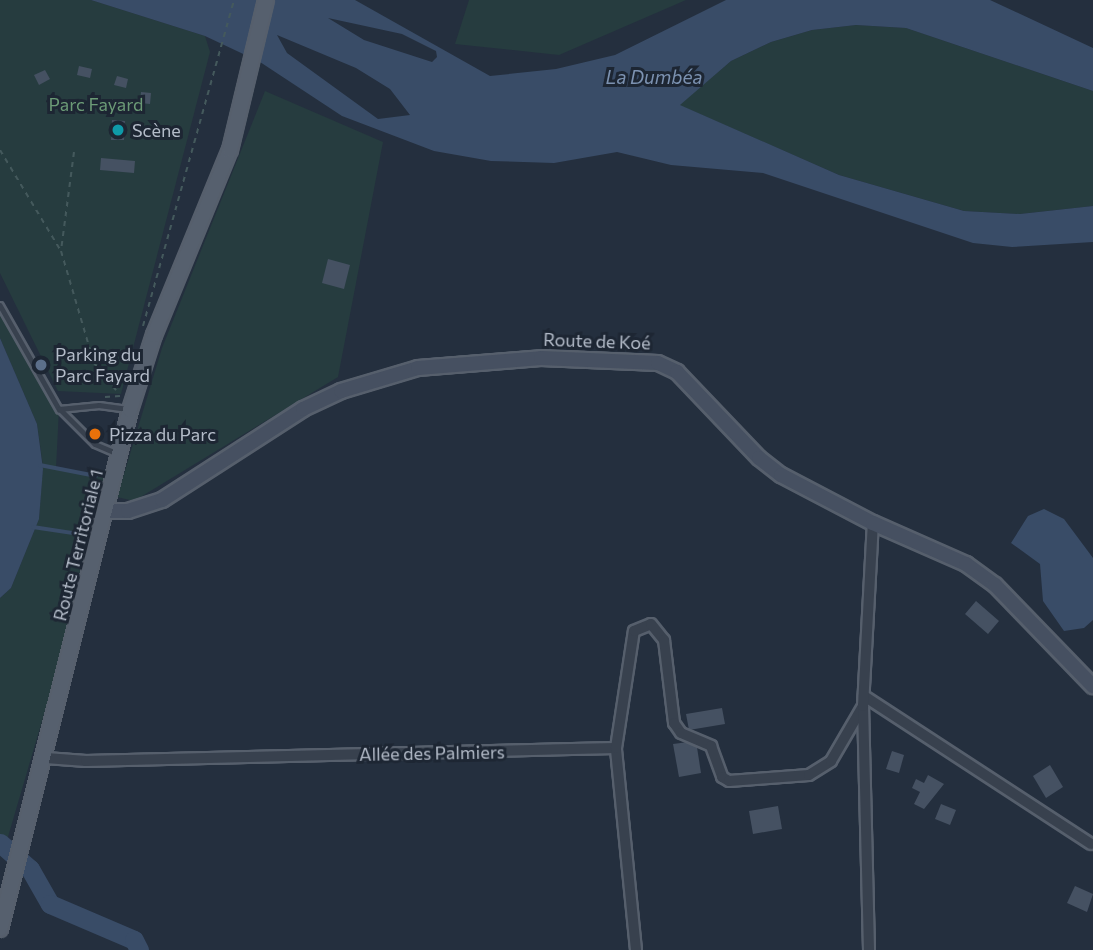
<!DOCTYPE html>
<html>
<head>
<meta charset="utf-8">
<style>
  body { margin:0 }
  #map { position:relative; width:1093px; height:950px; overflow:hidden; background:#242f3e; font-family:Commissioner,sans-serif }
  div>[style] { position:absolute }
  [style*='--x'] { left:calc(var(--x)*1px); top:calc(var(--y)*1px); width:calc(var(--w)*1px); rotate:calc(var(--a)*1deg) }
  .green>* { inset:0; background:#263c3f }
  .water>* { inset:0; background:#394c67 }
  .stream>* { height:3.5px; margin:-1.75px; padding:0 1.75px; transform-origin:1.75px; border-radius:1.75px; background:#394c67 }
  .river>* { height:19px; margin:-9.5px; padding:0 9.5px; transform-origin:9.5px; border-radius:9.5px; background:#394c67 }
  .building>* { inset:0; background:#455162 }
  .path>* { height:2px; margin-top:-1px; transform-origin:0; background:repeating-linear-gradient(90deg,#44595c 0 5px,transparent 0 10px) }
  .roads { filter:drop-shadow(2px 0 #565f6c) drop-shadow(-2px 0 #565f6c) drop-shadow(0 2px #565f6c) drop-shadow(0 -2px #565f6c) }
  .lane>* { height:4.5px; margin:-2.25px; padding:0 2.25px; transform-origin:2.25px; border-radius:2.25px; background:#38414e }
  .street>* { height:10px; margin:-5px; padding:0 5px; transform-origin:5px; border-radius:5px; background:#38414e }
  .secondary>* { height:14px; margin:-7px; padding:0 7px; transform-origin:7px; border-radius:7px; background:#465061 }
  .primary>* { height:14px; margin:-7px; padding:0 7px; transform-origin:7px; border-radius:7px; background:#56606e }
  .dots>* { width:19px; height:19px; translate:-50% -50%; box-sizing:border-box; border:4px solid #1d2633; border-radius:50% }
  span { translate:-50% -50%; white-space:nowrap; text-align:center; line-height:1.15; -webkit-text-stroke:6px #1d2633; paint-order:stroke }
  .park-label { font-size:18px; color:#6b9a76 }
  .poi-label { font-size:18px; color:#b4bcc9 }
  .left { translate:0 -50%; text-align:left }
  .street-label { font-size:18px; color:#b4bcc9 }
  .water-label { font-size:19px; color:#7c92b1; font-style:italic }
</style>
</head>
<body>
<div id="map">
  <div class="green">
    <div style="clip-path:polygon(0 0,91px 0,205px 36px,210px 52px,121px 394px,58px 391px,0 273px)"></div>
    <div style="clip-path:polygon(469px 0,686px 0,559px 55px,455px 44px)"></div>
    <div style="clip-path:polygon(856px 25px,906px 28px,1093px 91px,1093px 206px,1020px 214px,964px 211px,839px 175px,679px 105px,731px 61px,771px 42px,812px 30px)"></div>
    <div style="clip-path:polygon(265px 91px,383px 142px,338px 377px,134px 501px,117px 497px,162px 348px)"></div>
    <div style="clip-path:polygon(0 305px,59px 409px,56px 468px,107px 476px,74px 612px,5px 847px,0 843px,0 598px,11px 588px,39px 519px,43px 466px,37px 424px,0 338px)"></div>
  </div>
  <div class="water">
    <div style="clip-path:polygon(evenodd,91px 0,355px 0,490px 76px,556px 69px,615px 55px,726px 0,990px 0,1093px 48px,1093px 91px,906px 28px,856px 25px,812px 30px,771px 42px,731px 61px,680px 105px,839px 175px,964px 211px,1020px 214px,1093px 206px,1093px 242px,1012px 247px,973px 243px,763px 173px,671px 165px,617px 152px,554px 163px,491px 161px,434px 151px,342px 116px,260px 62px,205px 36px,91px 0,328px 18px,402px 34px,436px 51px,437px 57px,432px 62px,364px 40px,328px 18px,91px 0,277px 35px,356px 68px,390px 89px,410px 115px,378px 119px,287px 53px,277px 35px)"></div>
    <div style="clip-path:polygon(0 338px,37px 424px,43px 469px,39px 519px,11px 588px,0 598px)"></div>
    <div style="clip-path:polygon(1044px 509px,1064px 519px,1093px 558px,1093px 620px,1084px 628px,1064px 631px,1043px 601px,1040px 564px,1011px 543px,1028px 516px)"></div>
  </div>
  <div class="stream">
    <div style="--x:40;--y:465;--w:57;--a:11.1"></div>
    <div style="--x:33;--y:527;--w:54;--a:8.6"></div>
  </div>
  <div class="river">
    <div style="--x:0;--y:843;--w:40;--a:41"></div>
    <div style="--x:30;--y:869;--w:40;--a:60.3"></div>
    <div style="--x:50;--y:904;--w:91;--a:23.2"></div>
    <div style="--x:134;--y:940;--w:11;--a:63"></div>
  </div>
  <div class="building">
    <div style="clip-path:polygon(79px 66px,92px 69px,90px 78px,77px 75px)"></div>
    <div style="clip-path:polygon(45px 70px,50px 79px,39px 85px,34px 75px)"></div>
    <div style="clip-path:polygon(117px 76px,128px 79px,126px 88px,114px 85px)"></div>
    <div style="clip-path:polygon(141px 92px,151px 93px,150px 104px,140px 103px)"></div>
    <div style="clip-path:polygon(112px 120px,125px 121px,124px 140px,111px 140px)"></div>
    <div style="clip-path:polygon(101px 158px,135px 161px,134px 173px,100px 170px)"></div>
    <div style="clip-path:polygon(328px 259px,350px 265px,344px 289px,322px 283px)"></div>
    <div style="clip-path:polygon(976px 601px,999px 621px,988px 634px,965px 614px)"></div>
    <div style="clip-path:polygon(722px 708px,725px 724px,689px 730px,686px 714px)"></div>
    <div style="clip-path:polygon(696px 741px,701px 773px,679px 777px,673px 744px)"></div>
    <div style="clip-path:polygon(892px 751px,904px 755px,899px 773px,886px 769px)"></div>
    <div style="clip-path:polygon(1050px 765px,1063px 787px,1046px 798px,1033px 776px)"></div>
    <div style="clip-path:polygon(928px 775px,944px 784px,924px 809px,914px 804px,920px 792px,912px 788px,916px 779px,924px 783px)"></div>
    <div style="clip-path:polygon(941px 804px,956px 810px,950px 825px,935px 819px)"></div>
    <div style="clip-path:polygon(778px 806px,782px 829px,753px 834px,749px 811px)"></div>
    <div style="clip-path:polygon(1075px 886px,1093px 894px,1087px 912px,1067px 903px)"></div>
  </div>
  <div class="path">
    <div style="--x:0;--y:150;--w:118;--a:58.9"></div>
    <div style="--x:74;--y:152;--w:100;--a:97.5"></div>
    <div style="--x:61;--y:251;--w:117;--a:73.6"></div>
    <div style="--x:94;--y:363;--w:35;--a:51"></div>
    <div style="--x:143;--y:326;--w:338;--a:-74.4"></div>
    <div style="--x:105;--y:397;--w:15;--a:-4"></div>
  </div>
  <div class="roads">
    <div class="lane">
      <div style="--x:0;--y:305;--w:120;--a:60.4"></div>
      <div style="--x:59;--y:409;--w:40;--a:-5.7"></div>
      <div style="--x:99;--y:405;--w:27;--a:8"></div>
      <div style="--x:60;--y:409;--w:49;--a:45"></div>
      <div style="--x:95;--y:444;--w:23;--a:23"></div>
    </div>
    <div class="street">
      <div style="--x:864;--y:696;--w:271;--a:33.1"></div>
      <div style="--x:46;--y:758;--w:40;--a:4.3"></div>
      <div style="--x:86;--y:761;--w:530;--a:-1.41"></div>
      <div style="--x:636;--y:950;--w:203;--a:-95.7"></div>
      <div style="--x:616;--y:748;--w:118;--a:-81.3"></div>
      <div style="--x:634;--y:631;--w:18;--a:-22"></div>
      <div style="--x:651;--y:624;--w:21;--a:51"></div>
      <div style="--x:664;--y:640;--w:84;--a:83.1"></div>
      <div style="--x:674;--y:723;--w:12;--a:55"></div>
      <div style="--x:681;--y:733;--w:33;--a:23"></div>
      <div style="--x:711;--y:746;--w:33;--a:70"></div>
      <div style="--x:722;--y:777;--w:8;--a:30"></div>
      <div style="--x:729;--y:781;--w:80;--a:-4.3"></div>
      <div style="--x:809;--y:775;--w:26;--a:-32"></div>
      <div style="--x:831;--y:761;--w:64;--a:-59.8"></div>
      <div style="--x:869;--y:950;--w:244;--a:-91.4"></div>
      <div style="--x:863;--y:706;--w:183;--a:-86.9"></div>
    </div>
    <div class="secondary">
      <div style="--x:106;--y:511;--w:22;--a:0"></div>
      <div style="--x:128;--y:511;--w:36;--a:-18"></div>
      <div style="--x:162;--y:500;--w:168;--a:-32.8"></div>
      <div style="--x:303;--y:409;--w:42;--a:-25.3"></div>
      <div style="--x:341;--y:391;--w:80;--a:-16.6"></div>
      <div style="--x:418;--y:368;--w:123;--a:-4.6"></div>
      <div style="--x:541;--y:358;--w:117;--a:2.4"></div>
      <div style="--x:658;--y:363;--w:21;--a:25"></div>
      <div style="--x:677;--y:372;--w:119;--a:46.4"></div>
      <div style="--x:759;--y:458;--w:28;--a:38"></div>
      <div style="--x:781;--y:475;--w:104;--a:27.6"></div>
      <div style="--x:873;--y:523;--w:102;--a:23.8"></div>
      <div style="--x:966;--y:564;--w:36;--a:36"></div>
      <div style="--x:995;--y:585;--w:141;--a:45.9"></div>
    </div>
    <div class="primary">
      <div style="--x:0;--y:929;--w:535;--a:-75.94"></div>
      <div style="--x:130;--y:410;--w:79;--a:-72.3"></div>
      <div style="--x:154;--y:335;--w:200;--a:-67.7"></div>
      <div style="--x:230;--y:150;--w:154;--a:-76.5"></div>
    </div>
  </div>
  <div class="dots">
    <div style="left:118px;top:130px;background:#0f9aa8"></div>
    <div style="left:41px;top:365px;background:#5c6f8a"></div>
    <div style="left:95px;top:434px;background:#e8710a"></div>
  </div>
  <div class="park-label">
    <span style="left:96px;top:104px">Parc Fayard</span>
  </div>
  <div class="poi-label">
    <span class="left" style="left:132px;top:130px">Scène</span>
    <span class="left" style="left:55px;top:365px">Parking du<br>Parc Fayard</span>
    <span class="left" style="left:109px;top:434px">Pizza du Parc</span>
  </div>
  <div class="street-label">
    <span style="left:597px;top:341px;rotate:2deg">Route de Koé</span>
    <span style="left:78px;top:545px;rotate:-76deg">Route Territoriale 1</span>
    <span style="left:432px;top:753px;rotate:-1deg">Allée des Palmiers</span>
  </div>
  <div class="water-label">
    <span style="left:654px;top:77px">La Dumbéa</span>
  </div>
</div>
</body>
</html>
